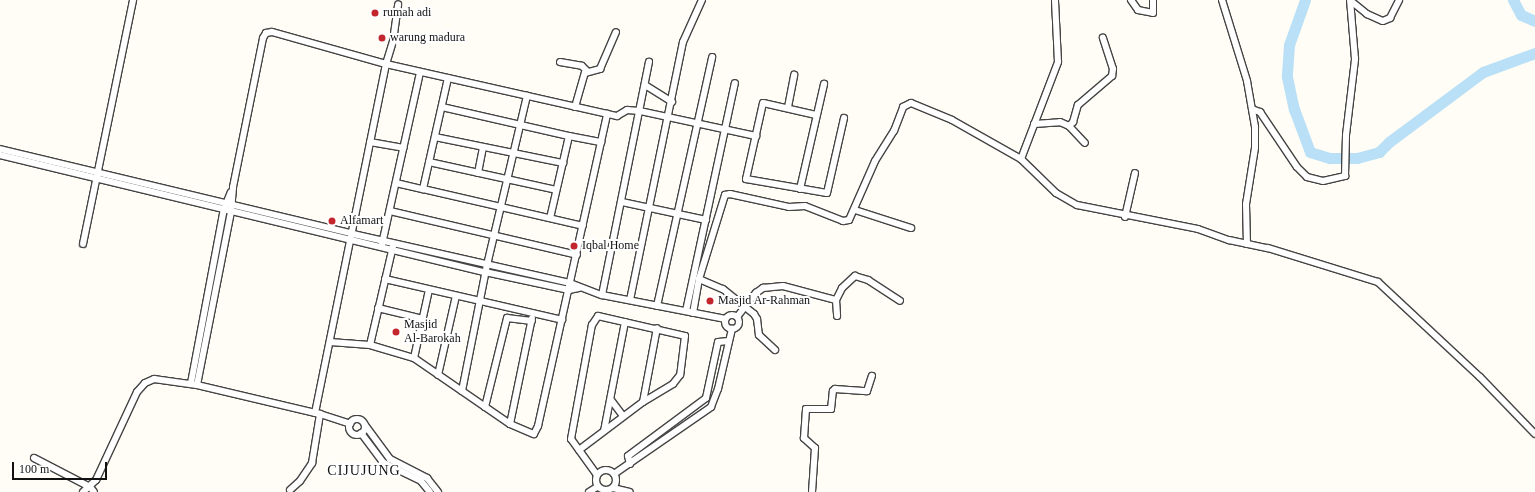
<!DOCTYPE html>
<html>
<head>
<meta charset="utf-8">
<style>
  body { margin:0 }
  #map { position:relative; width:1535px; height:492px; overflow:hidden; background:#fffdf5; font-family:"Times New Roman",serif }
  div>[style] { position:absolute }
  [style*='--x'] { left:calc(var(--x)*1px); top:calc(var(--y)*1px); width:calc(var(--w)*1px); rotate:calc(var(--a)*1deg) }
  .river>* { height:11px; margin:-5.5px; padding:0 5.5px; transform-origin:5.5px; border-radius:5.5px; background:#b9e0f7 }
  .roads { filter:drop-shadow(1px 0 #444) drop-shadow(-1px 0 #444) drop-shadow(0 1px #444) drop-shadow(0 -1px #444) }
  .minor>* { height:6px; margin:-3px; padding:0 3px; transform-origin:3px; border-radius:3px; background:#fff }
  .minor>.ring { margin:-3px; padding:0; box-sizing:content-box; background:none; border:6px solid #fff; border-radius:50% }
  .dots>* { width:11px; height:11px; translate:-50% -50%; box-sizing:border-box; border:2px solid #fff; border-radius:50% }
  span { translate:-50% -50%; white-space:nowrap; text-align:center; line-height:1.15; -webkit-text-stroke:4px #fff; paint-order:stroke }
  .poi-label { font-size:12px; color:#111 }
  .left { translate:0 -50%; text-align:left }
  .quarter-label { font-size:14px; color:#111; letter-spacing:1px }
  .scale { position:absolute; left:12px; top:462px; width:95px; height:18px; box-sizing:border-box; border:2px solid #111; border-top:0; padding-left:5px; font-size:12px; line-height:14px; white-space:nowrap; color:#111; -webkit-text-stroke:3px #fff; paint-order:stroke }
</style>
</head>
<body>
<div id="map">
  <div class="river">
    <div style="--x:1305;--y:0;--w:48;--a:109.6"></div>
    <div style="--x:1289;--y:45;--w:32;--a:94"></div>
    <div style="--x:1287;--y:77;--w:33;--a:78"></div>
    <div style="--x:1294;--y:109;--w:46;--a:69.6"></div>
    <div style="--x:1310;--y:152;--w:21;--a:17"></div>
    <div style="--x:1330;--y:158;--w:27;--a:0"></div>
    <div style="--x:1357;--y:158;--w:23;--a:-15"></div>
    <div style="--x:1379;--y:152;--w:14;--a:-45"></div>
    <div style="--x:1389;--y:142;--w:117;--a:-36.7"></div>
    <div style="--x:1483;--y:72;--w:55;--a:-20.1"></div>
    <div style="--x:1513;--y:0;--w:17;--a:62"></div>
    <div style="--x:1521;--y:15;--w:15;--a:23"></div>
  </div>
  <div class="roads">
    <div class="minor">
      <div style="--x:1131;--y:0;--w:12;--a:55"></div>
      <div style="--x:1138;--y:10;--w:15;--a:11"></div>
      <div style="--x:1153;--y:13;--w:13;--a:-90"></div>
      <div style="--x:1222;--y:0;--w:85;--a:72.8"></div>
      <div style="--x:1247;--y:81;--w:47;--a:80.1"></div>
      <div style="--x:1255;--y:127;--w:21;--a:90"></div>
      <div style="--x:1255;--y:148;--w:57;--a:99.1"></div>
      <div style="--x:1246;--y:204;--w:40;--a:88.6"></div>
      <div style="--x:1351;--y:1;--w:21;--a:39"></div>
      <div style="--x:1367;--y:14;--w:17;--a:24"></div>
      <div style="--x:1383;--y:21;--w:8;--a:-23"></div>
      <div style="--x:1390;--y:18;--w:20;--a:-63"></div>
      <div style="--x:560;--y:62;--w:22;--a:10"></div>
      <div style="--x:582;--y:66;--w:7;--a:45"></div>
      <div style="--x:448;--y:78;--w:114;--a:102.7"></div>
      <div style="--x:423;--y:189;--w:164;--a:13"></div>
      <div style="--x:645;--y:85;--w:32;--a:32"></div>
      <div style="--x:442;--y:107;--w:130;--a:12.9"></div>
      <div style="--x:569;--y:136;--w:84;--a:103"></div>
      <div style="--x:575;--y:107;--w:35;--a:-74"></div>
      <div style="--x:585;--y:73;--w:16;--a:-15"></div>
      <div style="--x:600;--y:69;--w:40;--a:-66.6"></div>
      <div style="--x:788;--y:107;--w:33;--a:-79"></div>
      <div style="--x:1252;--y:109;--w:9;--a:21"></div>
      <div style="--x:1260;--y:112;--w:66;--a:56.1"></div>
      <div style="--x:1297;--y:167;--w:14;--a:45"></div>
      <div style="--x:1307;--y:177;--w:16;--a:14"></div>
      <div style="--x:1323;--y:181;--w:23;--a:-13"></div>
      <div style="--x:1345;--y:176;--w:41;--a:-88.6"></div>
      <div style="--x:1346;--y:135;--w:77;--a:-83.2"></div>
      <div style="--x:1355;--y:59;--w:59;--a:-94.8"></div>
      <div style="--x:816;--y:115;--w:54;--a:-167.2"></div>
      <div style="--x:763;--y:103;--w:78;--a:102.6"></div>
      <div style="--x:746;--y:179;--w:82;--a:9.8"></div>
      <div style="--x:827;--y:193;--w:77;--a:-77.2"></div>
      <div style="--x:1034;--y:124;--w:26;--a:-4"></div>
      <div style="--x:1060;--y:122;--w:10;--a:24"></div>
      <div style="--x:1069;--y:126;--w:23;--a:47"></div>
      <div style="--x:1069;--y:126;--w:6;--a:-45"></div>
      <div style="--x:1073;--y:122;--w:18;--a:-74"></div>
      <div style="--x:1078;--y:105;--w:45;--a:-40.5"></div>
      <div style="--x:1112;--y:76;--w:7;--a:-82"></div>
      <div style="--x:1113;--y:69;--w:33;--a:-108"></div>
      <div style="--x:569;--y:136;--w:33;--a:11"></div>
      <div style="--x:435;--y:137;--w:131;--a:11.5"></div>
      <div style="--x:370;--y:142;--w:34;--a:10"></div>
      <div style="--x:0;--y:149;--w:363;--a:13.5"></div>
      <div style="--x:353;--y:234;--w:222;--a:12.7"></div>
      <div style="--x:570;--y:283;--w:34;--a:21"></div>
      <div style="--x:602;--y:295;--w:126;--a:11"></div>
      <div style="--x:0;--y:155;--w:499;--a:13.6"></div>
      <div style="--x:485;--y:272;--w:86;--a:12.1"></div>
      <div style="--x:569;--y:290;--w:10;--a:-11"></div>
      <div style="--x:1021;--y:159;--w:104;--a:-69.1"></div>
      <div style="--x:1058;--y:62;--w:62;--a:-92.8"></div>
      <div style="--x:429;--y:162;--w:130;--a:12.4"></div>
      <div style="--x:478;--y:173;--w:26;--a:-79"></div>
      <div style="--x:396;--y:183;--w:28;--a:13"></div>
      <div style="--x:800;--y:189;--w:108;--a:-77.1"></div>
      <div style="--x:622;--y:202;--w:86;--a:12.1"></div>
      <div style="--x:855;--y:210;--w:59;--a:17.8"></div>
      <div style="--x:390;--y:211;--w:192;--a:13.2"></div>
      <div style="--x:1125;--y:217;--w:45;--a:-77.2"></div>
      <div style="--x:83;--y:244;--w:249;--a:-78.4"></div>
      <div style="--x:382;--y:244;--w:176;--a:-77.5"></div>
      <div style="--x:385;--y:279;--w:182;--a:13"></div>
      <div style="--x:699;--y:279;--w:26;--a:23"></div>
      <div style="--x:723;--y:289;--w:40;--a:39"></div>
      <div style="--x:754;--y:314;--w:6;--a:59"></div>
      <div style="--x:757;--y:319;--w:16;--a:83"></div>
      <div style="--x:759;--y:335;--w:22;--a:43"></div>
      <div style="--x:602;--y:295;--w:238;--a:-78.6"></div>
      <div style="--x:630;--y:300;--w:263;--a:-78.4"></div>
      <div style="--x:683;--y:42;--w:46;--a:-65.7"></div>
      <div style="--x:836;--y:300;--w:16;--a:86"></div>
      <div style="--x:657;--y:306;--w:255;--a:-77.5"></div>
      <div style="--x:378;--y:308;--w:46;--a:13.7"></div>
      <div style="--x:686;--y:311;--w:233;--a:-77.9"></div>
      <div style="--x:693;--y:313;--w:35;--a:-80"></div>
      <div style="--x:699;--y:279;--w:88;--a:-72.8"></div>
      <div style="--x:725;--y:195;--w:5;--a:-11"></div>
      <div style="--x:730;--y:194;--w:60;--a:12.4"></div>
      <div style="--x:789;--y:207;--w:16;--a:-4"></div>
      <div style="--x:805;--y:206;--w:41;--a:21.5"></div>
      <div style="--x:843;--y:221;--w:6;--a:-9"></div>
      <div style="--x:849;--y:220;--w:64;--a:-66.2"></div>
      <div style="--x:875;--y:161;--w:36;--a:-58"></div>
      <div style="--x:894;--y:131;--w:26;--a:-69"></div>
      <div style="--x:903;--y:107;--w:9;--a:-27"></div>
      <div style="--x:911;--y:103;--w:44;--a:22.5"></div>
      <div style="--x:952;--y:120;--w:79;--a:29.5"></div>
      <div style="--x:1021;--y:159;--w:49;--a:44.2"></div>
      <div style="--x:1056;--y:193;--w:24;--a:30"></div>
      <div style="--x:1077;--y:205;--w:123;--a:11.2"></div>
      <div style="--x:1198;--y:229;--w:33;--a:20"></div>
      <div style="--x:1229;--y:240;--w:40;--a:12"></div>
      <div style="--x:1268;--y:248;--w:115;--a:17.2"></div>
      <div style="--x:1378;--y:282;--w:139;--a:43"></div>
      <div style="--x:1480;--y:377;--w:79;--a:46"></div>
      <div class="ring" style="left:725px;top:315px;width:8px;height:8px"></div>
      <div style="--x:737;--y:317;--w:31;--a:-52"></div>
      <div style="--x:756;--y:293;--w:9;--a:-36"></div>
      <div style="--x:763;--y:288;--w:20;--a:-6"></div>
      <div style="--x:783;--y:286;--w:55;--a:14.8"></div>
      <div style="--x:836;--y:300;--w:13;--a:-63"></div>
      <div style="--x:842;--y:288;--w:18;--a:-43"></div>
      <div style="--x:855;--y:276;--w:14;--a:17"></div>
      <div style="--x:868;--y:280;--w:38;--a:33"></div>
      <div style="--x:330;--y:342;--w:40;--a:4.3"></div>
      <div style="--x:370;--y:345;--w:46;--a:16.5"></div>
      <div style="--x:414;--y:358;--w:116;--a:34.5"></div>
      <div style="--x:510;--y:424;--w:26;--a:23"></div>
      <div style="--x:534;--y:434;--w:9;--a:-63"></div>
      <div style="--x:538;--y:426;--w:320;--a:-77.5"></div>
      <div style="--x:370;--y:345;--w:102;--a:-76.9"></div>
      <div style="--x:414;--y:358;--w:70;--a:-77.6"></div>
      <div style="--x:438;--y:375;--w:81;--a:-77.2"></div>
      <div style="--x:191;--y:383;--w:177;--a:-79.3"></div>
      <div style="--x:224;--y:209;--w:18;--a:-68"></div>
      <div style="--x:197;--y:385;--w:177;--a:-78.9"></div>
      <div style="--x:231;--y:211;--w:24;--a:-85"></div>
      <div style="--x:233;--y:187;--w:152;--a:-78.6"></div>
      <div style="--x:263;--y:38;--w:6;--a:-59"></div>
      <div style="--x:266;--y:33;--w:6;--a:-9"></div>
      <div style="--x:272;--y:32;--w:118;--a:15.7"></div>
      <div style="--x:386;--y:64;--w:237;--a:12.7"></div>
      <div style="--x:617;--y:116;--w:12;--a:-31"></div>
      <div style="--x:627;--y:110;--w:13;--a:4"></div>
      <div style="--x:640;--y:111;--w:119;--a:12.2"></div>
      <div style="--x:462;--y:391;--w:128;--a:-78.8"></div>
      <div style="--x:487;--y:265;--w:174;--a:-76.7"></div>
      <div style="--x:611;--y:400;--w:20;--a:53"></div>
      <div style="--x:485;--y:407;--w:92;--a:-76.1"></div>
      <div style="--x:507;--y:318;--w:25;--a:7"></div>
      <div style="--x:315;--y:413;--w:356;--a:-78.5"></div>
      <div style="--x:386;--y:64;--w:24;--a:-73"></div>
      <div style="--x:393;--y:41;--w:37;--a:-82"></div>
      <div class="ring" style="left:349px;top:419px;width:10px;height:10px"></div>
      <div style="--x:510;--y:424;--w:108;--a:-78.3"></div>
      <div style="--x:365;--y:425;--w:42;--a:53.7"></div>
      <div style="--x:390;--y:459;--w:42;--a:27.2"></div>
      <div style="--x:427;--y:478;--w:18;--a:52"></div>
      <div style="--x:604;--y:431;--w:111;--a:-79.1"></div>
      <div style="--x:361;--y:433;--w:38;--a:53"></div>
      <div style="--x:384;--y:463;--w:41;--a:25.9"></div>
      <div style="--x:421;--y:481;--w:14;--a:51"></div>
      <div style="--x:579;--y:450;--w:80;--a:-36.9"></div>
      <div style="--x:643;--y:402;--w:75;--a:-79.3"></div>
      <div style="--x:34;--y:458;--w:63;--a:27.4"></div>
      <div style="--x:90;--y:487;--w:6;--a:51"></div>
      <div style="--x:630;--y:464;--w:8;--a:-104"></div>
      <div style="--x:628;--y:456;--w:97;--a:-36.6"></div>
      <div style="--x:706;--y:398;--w:57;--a:-77.9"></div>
      <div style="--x:718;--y:342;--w:11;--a:-5"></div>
      <div class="ring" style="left:596px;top:470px;width:14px;height:14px"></div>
      <div style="--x:614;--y:474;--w:118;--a:-34.6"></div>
      <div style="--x:711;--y:407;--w:19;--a:-69"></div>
      <div style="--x:718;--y:389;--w:62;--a:-76.9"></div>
      <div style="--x:597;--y:475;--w:44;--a:-125.8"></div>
      <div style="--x:571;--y:439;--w:116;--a:-79.6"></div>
      <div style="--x:592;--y:325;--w:11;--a:-56"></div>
      <div style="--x:598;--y:316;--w:89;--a:12.9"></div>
      <div style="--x:685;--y:336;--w:39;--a:97"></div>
      <div style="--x:680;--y:375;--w:11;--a:128"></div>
      <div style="--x:673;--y:384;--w:35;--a:149"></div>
      <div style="--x:613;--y:488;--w:17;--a:13"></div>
      <div style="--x:290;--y:490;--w:13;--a:-42"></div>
      <div style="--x:300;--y:481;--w:22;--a:-56"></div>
      <div style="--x:312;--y:463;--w:50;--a:-80.7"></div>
      <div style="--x:83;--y:492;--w:18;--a:-43"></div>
      <div style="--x:96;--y:480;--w:97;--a:-65"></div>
      <div style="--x:137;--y:392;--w:12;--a:-48"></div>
      <div style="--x:145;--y:383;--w:10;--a:-24"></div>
      <div style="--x:154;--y:379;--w:43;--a:7.9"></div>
      <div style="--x:197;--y:385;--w:126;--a:13.3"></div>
      <div style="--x:320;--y:414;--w:32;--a:18"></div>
      <div style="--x:589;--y:492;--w:9;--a:-32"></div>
      <div style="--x:812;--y:492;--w:44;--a:-86.1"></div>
      <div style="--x:815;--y:448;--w:15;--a:-138"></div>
      <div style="--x:804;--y:438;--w:29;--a:-86"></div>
      <div style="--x:806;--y:409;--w:25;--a:0"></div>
      <div style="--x:831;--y:409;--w:18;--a:-84"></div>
      <div style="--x:833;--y:391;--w:3;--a:-45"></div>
      <div style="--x:835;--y:389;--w:32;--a:4"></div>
      <div style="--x:867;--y:391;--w:16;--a:-72"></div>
    </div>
  </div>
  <div class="dots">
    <div style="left:375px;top:13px;background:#c4262e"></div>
    <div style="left:382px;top:38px;background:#c4262e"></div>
    <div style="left:332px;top:221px;background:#c4262e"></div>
    <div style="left:574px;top:246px;background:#c4262e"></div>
    <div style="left:710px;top:301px;background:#c4262e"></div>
    <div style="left:396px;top:332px;background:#c4262e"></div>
  </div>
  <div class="poi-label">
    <span class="left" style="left:383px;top:13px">rumah adi</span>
    <span class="left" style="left:390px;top:38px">warung madura</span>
    <span class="left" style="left:340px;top:221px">Alfamart</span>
    <span class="left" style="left:582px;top:246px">Iqbal Home</span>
    <span class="left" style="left:718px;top:301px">Masjid Ar-Rahman</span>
    <span class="left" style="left:404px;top:332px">Masjid<br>Al-Barokah</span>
  </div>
  <div class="quarter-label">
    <span style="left:364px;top:471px">CIJUJUNG</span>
  </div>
  <div class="scale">100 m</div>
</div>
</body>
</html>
